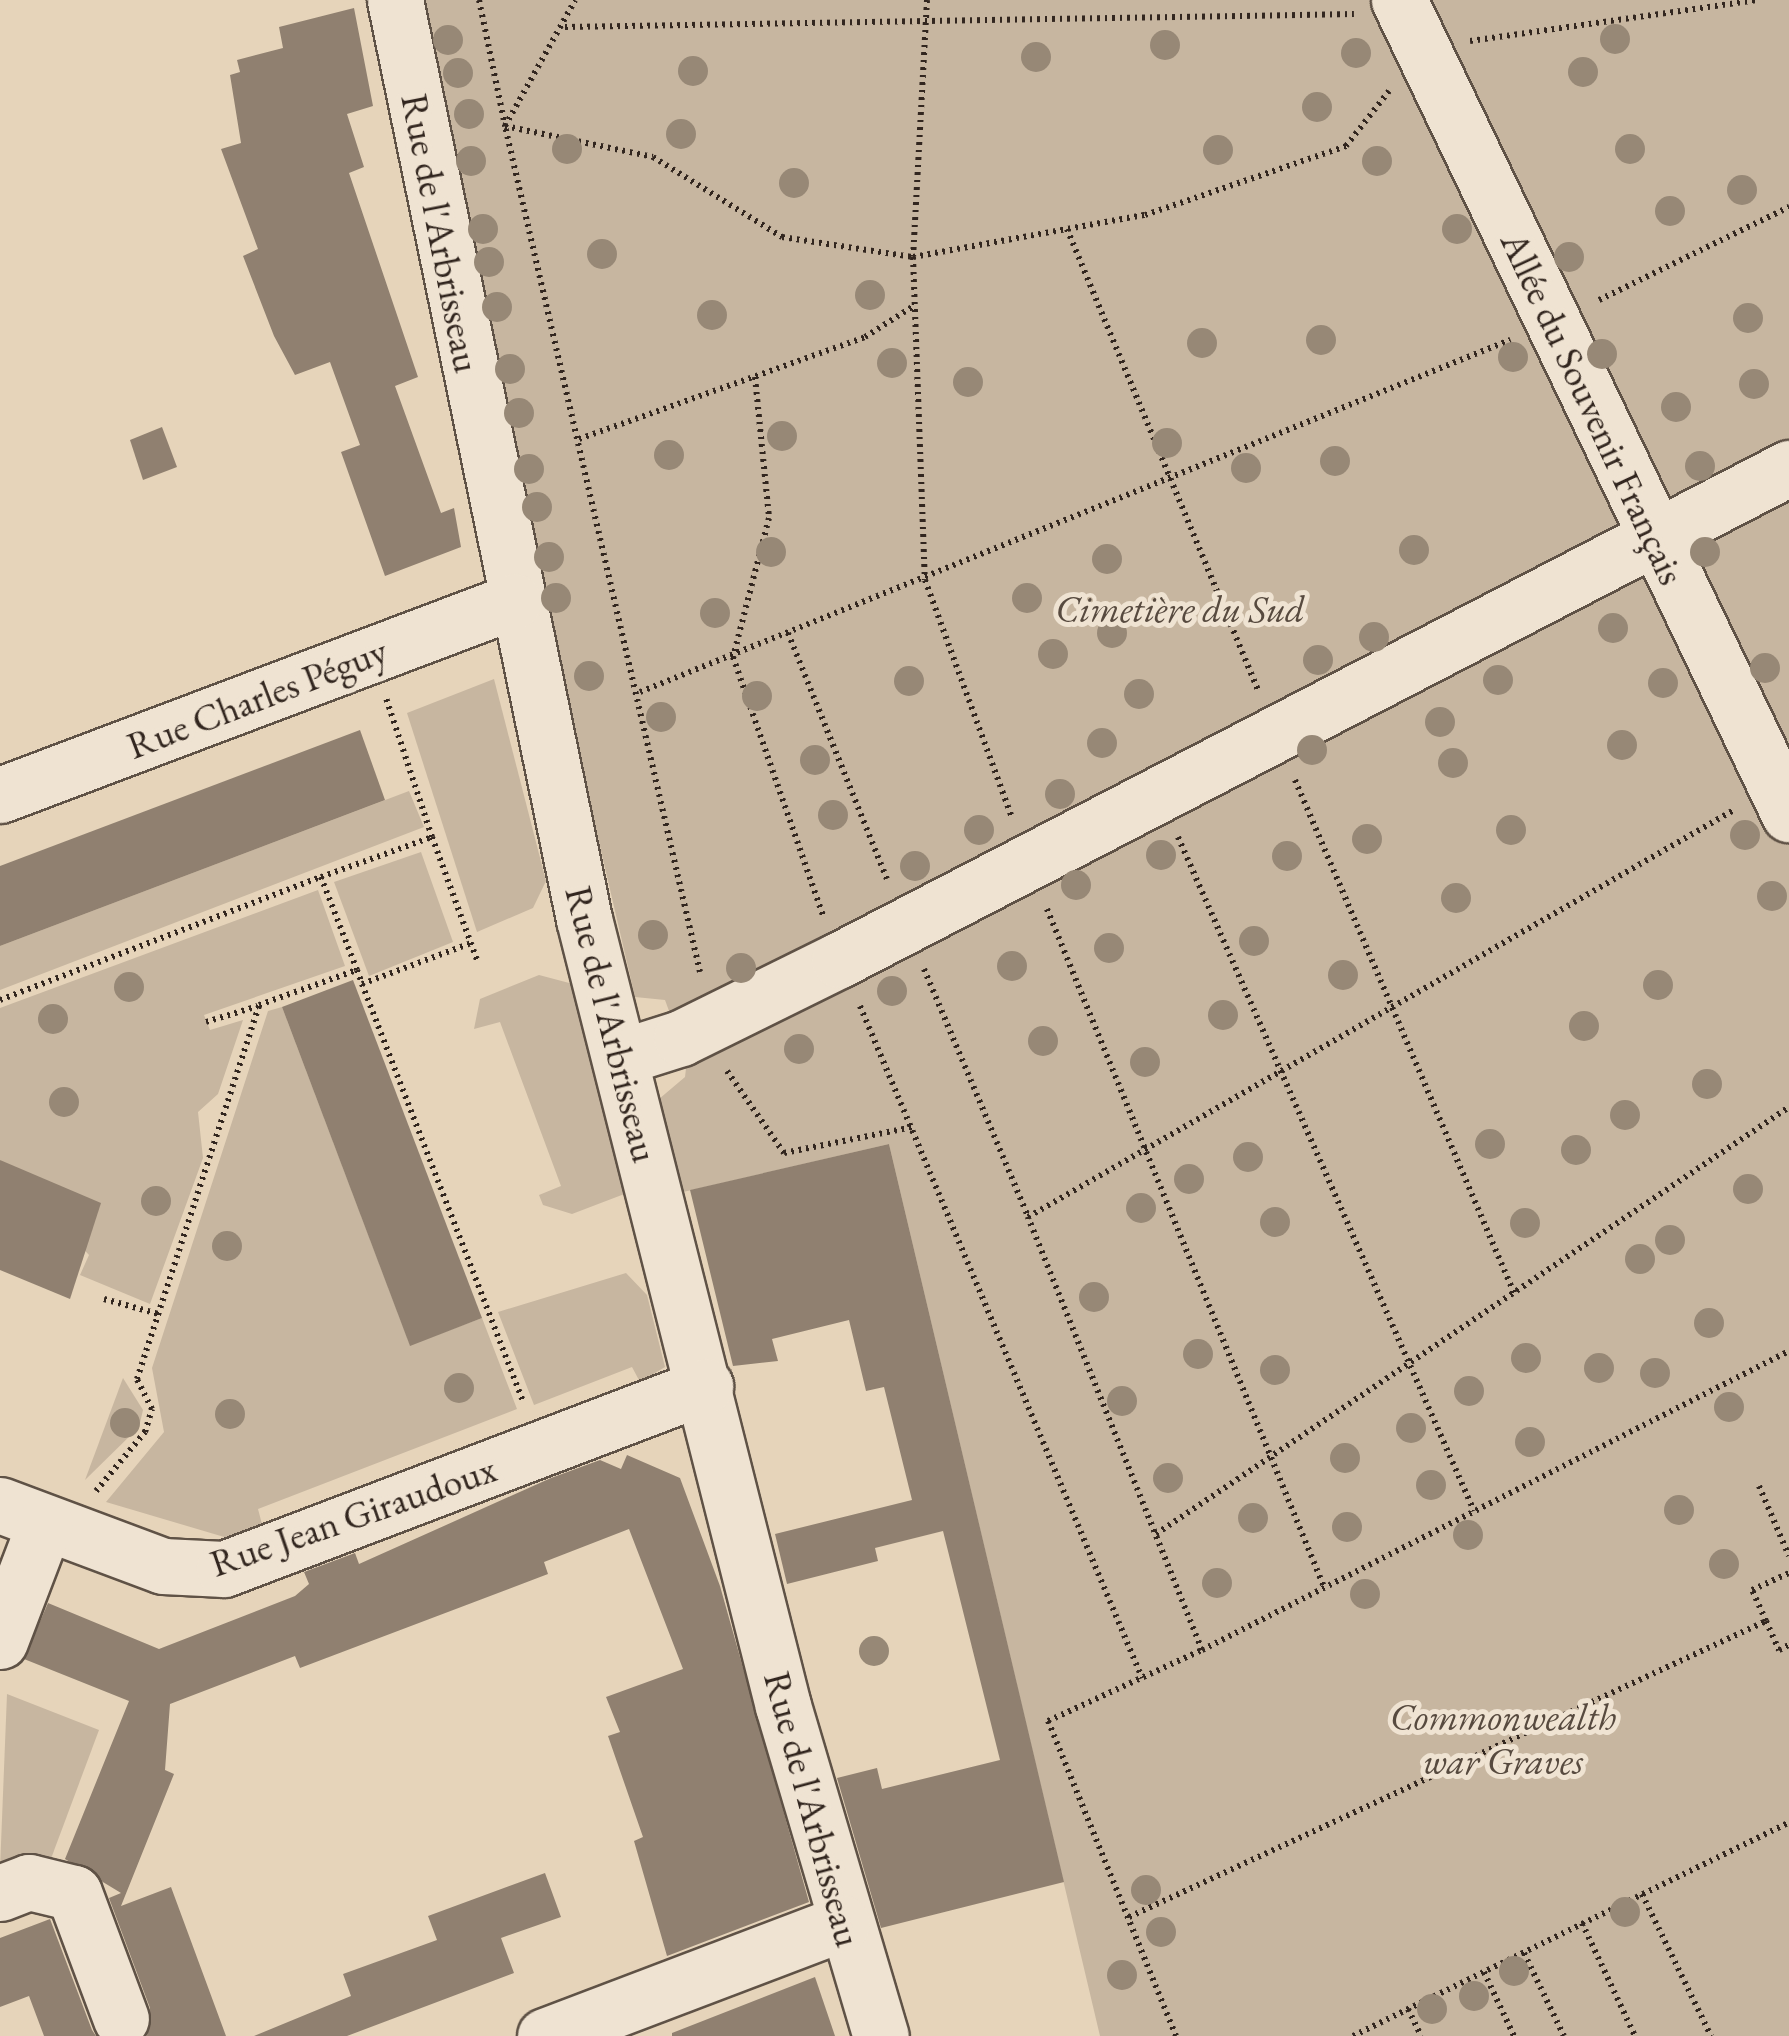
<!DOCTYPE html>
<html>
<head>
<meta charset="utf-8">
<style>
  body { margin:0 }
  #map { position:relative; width:1789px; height:2036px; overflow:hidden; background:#e6d4ba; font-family:"EB Garamond",serif }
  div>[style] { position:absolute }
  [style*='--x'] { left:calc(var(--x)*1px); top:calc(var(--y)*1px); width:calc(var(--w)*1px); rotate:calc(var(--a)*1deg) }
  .green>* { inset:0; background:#c7b6a0 }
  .building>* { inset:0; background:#908070 }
  .path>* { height:6px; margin-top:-3px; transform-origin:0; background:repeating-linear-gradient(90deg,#32261f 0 2.5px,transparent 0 7.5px) }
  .roads { filter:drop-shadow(2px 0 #5f5246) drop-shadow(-2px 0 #5f5246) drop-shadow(0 2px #5f5246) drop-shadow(0 -2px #5f5246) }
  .minor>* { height:55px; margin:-27.5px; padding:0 27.5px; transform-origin:27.5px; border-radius:27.5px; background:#efe3d2 }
  .trees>* { width:30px; height:30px; margin:-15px; border-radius:50%; background:#978876 }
  span { translate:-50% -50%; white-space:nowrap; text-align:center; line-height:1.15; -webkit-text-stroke:10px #efe3d2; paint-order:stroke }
  .street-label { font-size:38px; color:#32261f }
  .park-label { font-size:38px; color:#574a3f; font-style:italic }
</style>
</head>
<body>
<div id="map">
  <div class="green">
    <div style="clip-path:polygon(425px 0,1789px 0,1789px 2036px,1100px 2036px,889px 1144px,683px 1192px,659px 1099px,685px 1077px,687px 1060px,665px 1000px,635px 997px,549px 627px)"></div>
    <div style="clip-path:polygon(494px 679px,546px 881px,533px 908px,477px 932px,407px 713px)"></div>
    <div style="clip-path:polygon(409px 791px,424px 827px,0 990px,0 946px)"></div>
    <div style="clip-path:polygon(421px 852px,453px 942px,369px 976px,334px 882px)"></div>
    <div style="clip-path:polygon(318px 890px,345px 966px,204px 1015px,210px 1030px,243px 1020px,218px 1094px,198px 1112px,203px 1158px,150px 1304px,80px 1275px,89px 1255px,0 1160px,0 1008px)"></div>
    <div style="clip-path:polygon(539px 975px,573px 984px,627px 1193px,572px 1214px,543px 1205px,539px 1195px,561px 1186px,500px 1022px,474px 1029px,480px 999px)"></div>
    <div style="clip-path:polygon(282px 1007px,410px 1345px,482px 1318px,517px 1409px,258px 1509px,263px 1528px,231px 1539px,106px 1502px,164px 1432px,152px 1368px,268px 1011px)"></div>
    <div style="clip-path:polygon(626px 1273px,647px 1295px,665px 1367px,640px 1382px,632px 1367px,534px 1405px,498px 1312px)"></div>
    <div style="clip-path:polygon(123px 1378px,143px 1410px,139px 1427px,85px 1480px)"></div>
    <div style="clip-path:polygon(7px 1694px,99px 1730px,49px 1864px,0 1869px)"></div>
  </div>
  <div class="building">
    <div style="clip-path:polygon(354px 8px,373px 106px,347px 114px,364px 167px,349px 173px,418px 377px,395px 386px,441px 513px,454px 508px,461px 547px,385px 576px,341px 452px,360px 445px,330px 362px,295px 375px,274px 336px,243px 256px,258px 249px,221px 149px,241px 143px,230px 75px,240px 72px,237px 60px,283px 48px,279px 27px)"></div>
    <div style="clip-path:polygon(162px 427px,177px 467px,143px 480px,130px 440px)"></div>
    <div style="clip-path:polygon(360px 730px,385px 800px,0 946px,0 866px)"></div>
    <div style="clip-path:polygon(353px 980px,482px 1318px,410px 1346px,282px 1007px)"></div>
    <div style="clip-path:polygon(889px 1144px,1064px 1882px,881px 1928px,837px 1778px,877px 1768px,882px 1789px,1000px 1760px,943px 1531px,875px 1548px,878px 1561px,787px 1584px,775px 1534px,912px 1500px,884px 1387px,866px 1391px,849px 1320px,772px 1339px,778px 1361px,733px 1366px,690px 1190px)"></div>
    <div style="clip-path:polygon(0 1160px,101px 1203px,70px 1299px,0 1270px)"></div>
    <div style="clip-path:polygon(627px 1455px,680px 1478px,720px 1586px,809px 1902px,667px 1956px,634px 1841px,643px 1837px,608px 1736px,620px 1732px,606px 1697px,683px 1669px,629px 1529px,544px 1562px,548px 1574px,300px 1668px,295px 1656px,170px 1704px,165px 1770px,174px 1774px,121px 1906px,171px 1887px,226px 2036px,147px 2036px,150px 2008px,109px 1898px,121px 1893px,65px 1859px,129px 1701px,24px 1659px,48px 1603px,159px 1649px,295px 1596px,309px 1584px,304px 1572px,355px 1553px,359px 1564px,551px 1478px,600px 1460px,621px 1469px)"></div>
    <div style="clip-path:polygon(545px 1873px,561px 1917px,501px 1938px,514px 1973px,347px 2036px,254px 2036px,351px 1996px,343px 1974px,437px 1940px,428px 1916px)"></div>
    <div style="clip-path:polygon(50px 1919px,92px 2030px,96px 2036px,44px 2036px,29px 1996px,0 2007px,0 1938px)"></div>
    <div style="clip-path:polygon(815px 1977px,835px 2036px,672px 2036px,672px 2033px)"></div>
  </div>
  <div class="path">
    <div style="--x:479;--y:0;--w:129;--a:78.3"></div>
    <div style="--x:505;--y:126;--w:144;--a:-60.9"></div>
    <div style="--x:927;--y:0;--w:257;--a:93.1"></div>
    <div style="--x:913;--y:257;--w:323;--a:87.9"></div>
    <div style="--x:925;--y:580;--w:253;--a:69.9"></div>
    <div style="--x:565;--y:27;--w:789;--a:-0.94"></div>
    <div style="--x:1470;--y:41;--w:290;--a:-8.1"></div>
    <div style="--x:1067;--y:229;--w:499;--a:67.5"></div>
    <div style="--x:1599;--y:300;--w:212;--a:-26.1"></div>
    <div style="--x:755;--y:377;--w:142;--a:84.3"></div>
    <div style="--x:769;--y:518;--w:144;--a:104.5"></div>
    <div style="--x:733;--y:657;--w:274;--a:70.8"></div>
    <div style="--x:579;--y:439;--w:304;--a:-19.6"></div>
    <div style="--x:865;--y:337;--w:59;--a:-32.6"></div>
    <div style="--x:788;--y:633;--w:265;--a:68.1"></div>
    <div style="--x:640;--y:692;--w:939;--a:-22.03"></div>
    <div style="--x:1295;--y:780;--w:558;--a:66.88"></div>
    <div style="--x:432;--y:837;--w:131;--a:69.9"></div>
    <div style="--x:1178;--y:837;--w:736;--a:66.29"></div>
    <div style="--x:1047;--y:909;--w:732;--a:67.78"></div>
    <div style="--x:924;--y:969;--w:269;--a:67.2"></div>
    <div style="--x:357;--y:970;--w:15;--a:70"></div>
    <div style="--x:362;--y:984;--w:116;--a:-20.6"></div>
    <div style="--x:700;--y:972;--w:868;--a:-102.98"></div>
    <div style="--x:505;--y:126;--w:151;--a:11.8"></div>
    <div style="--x:653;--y:157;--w:152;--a:31.8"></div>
    <div style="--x:782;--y:237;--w:133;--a:8.7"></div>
    <div style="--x:913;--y:257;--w:236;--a:-10.3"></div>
    <div style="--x:1145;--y:215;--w:213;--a:-18.9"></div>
    <div style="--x:1346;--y:146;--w:70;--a:-52"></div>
    <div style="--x:362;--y:984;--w:448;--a:68.9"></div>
    <div style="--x:0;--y:1000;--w:344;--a:-21"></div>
    <div style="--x:860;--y:1006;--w:729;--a:67.23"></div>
    <div style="--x:206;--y:1022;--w:54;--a:-17.1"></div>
    <div style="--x:727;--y:1071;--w:100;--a:55.2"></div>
    <div style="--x:784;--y:1153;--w:132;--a:-11.4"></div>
    <div style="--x:104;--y:1299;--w:57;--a:15.3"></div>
    <div style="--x:1759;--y:1486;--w:76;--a:66.8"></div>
    <div style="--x:96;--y:1491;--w:77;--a:-50.3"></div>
    <div style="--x:145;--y:1432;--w:24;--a:-73"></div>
    <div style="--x:152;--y:1409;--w:34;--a:-117"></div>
    <div style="--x:137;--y:1379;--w:393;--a:-71.9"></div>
    <div style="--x:259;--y:1005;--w:104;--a:-19.7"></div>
    <div style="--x:357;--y:970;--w:100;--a:-111.2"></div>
    <div style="--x:321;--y:877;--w:118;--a:-19.8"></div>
    <div style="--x:432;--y:837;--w:146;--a:-108.3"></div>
    <div style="--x:1156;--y:1534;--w:764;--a:-34"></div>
    <div style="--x:1766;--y:1621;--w:32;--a:66"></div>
    <div style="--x:1779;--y:1650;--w:11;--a:-27"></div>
    <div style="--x:1202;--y:1650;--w:659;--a:-26.99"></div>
    <div style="--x:1642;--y:1894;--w:158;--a:64.1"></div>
    <div style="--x:1129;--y:1917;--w:702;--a:-24.92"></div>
    <div style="--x:1766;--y:1621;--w:34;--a:-114"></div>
    <div style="--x:1752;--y:1590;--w:41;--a:-24.7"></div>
    <div style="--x:1582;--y:1923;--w:125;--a:64.9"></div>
    <div style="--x:1524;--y:1953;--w:92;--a:64.3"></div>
    <div style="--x:1484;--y:1972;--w:71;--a:64.9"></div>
    <div style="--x:1408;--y:2009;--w:30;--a:64"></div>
    <div style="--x:1176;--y:2036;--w:340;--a:-112.1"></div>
    <div style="--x:1048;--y:1721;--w:170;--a:-24.8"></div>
    <div style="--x:1202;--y:1650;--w:467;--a:-111.9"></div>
    <div style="--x:1028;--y:1217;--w:813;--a:-29.97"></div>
    <div style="--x:1353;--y:2036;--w:486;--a:-26.1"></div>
  </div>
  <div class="roads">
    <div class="minor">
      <div style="--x:395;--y:0;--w:938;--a:78.38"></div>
      <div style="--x:584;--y:919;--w:812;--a:75.81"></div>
      <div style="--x:783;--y:1706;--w:344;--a:73.5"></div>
      <div style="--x:1399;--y:0;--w:903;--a:64.4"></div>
      <div style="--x:0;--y:795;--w:549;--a:-20.68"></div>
      <div style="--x:621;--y:1057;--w:63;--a:-17.6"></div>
      <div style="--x:681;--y:1038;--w:176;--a:-26.3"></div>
      <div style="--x:839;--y:960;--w:1070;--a:-27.38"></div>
      <div style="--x:0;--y:1505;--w:174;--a:20.5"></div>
      <div style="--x:163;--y:1566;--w:61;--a:2.8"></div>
      <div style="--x:224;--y:1569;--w:515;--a:-20.83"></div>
      <div style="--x:0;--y:1641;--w:126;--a:-69.1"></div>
      <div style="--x:0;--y:1893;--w:31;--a:-21"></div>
      <div style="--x:29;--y:1882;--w:46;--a:13.7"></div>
      <div style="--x:74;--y:1893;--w:134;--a:69.5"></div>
      <div style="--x:545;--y:2036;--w:318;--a:-20.8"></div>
    </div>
  </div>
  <div class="trees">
    <div style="left:1615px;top:39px"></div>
    <div style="left:448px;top:40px"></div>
    <div style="left:1165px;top:45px"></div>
    <div style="left:1356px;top:53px"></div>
    <div style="left:1036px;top:57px"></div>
    <div style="left:693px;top:71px"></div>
    <div style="left:1583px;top:72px"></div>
    <div style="left:458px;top:73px"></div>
    <div style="left:1317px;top:107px"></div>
    <div style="left:469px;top:114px"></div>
    <div style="left:681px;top:134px"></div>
    <div style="left:567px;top:149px"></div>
    <div style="left:1630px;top:149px"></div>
    <div style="left:1218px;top:150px"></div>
    <div style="left:471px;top:161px"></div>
    <div style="left:1377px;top:161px"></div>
    <div style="left:794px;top:183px"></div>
    <div style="left:1742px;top:190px"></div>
    <div style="left:1670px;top:211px"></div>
    <div style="left:483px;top:229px"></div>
    <div style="left:1457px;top:229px"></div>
    <div style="left:602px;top:254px"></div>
    <div style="left:1569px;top:257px"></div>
    <div style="left:489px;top:262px"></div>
    <div style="left:870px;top:295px"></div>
    <div style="left:497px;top:307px"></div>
    <div style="left:712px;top:315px"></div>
    <div style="left:1748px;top:318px"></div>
    <div style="left:1321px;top:340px"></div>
    <div style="left:1202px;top:343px"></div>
    <div style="left:1602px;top:354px"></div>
    <div style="left:1513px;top:357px"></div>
    <div style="left:892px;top:363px"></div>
    <div style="left:510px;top:369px"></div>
    <div style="left:968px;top:382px"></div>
    <div style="left:1754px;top:384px"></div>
    <div style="left:1676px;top:407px"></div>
    <div style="left:519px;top:413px"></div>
    <div style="left:782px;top:436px"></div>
    <div style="left:1167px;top:443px"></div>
    <div style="left:669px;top:455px"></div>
    <div style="left:1335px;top:461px"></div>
    <div style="left:1700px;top:466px"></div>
    <div style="left:1246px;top:468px"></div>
    <div style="left:529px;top:469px"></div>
    <div style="left:537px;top:507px"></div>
    <div style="left:1414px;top:550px"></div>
    <div style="left:771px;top:552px"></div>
    <div style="left:1705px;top:552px"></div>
    <div style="left:549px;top:557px"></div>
    <div style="left:1107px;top:559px"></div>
    <div style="left:556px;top:598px"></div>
    <div style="left:1027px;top:598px"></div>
    <div style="left:715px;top:613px"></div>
    <div style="left:1613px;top:628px"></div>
    <div style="left:1112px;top:633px"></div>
    <div style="left:1374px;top:637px"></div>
    <div style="left:1053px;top:654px"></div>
    <div style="left:1318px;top:660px"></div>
    <div style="left:1765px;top:668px"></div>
    <div style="left:589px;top:676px"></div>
    <div style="left:1498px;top:680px"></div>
    <div style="left:909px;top:681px"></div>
    <div style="left:1663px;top:683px"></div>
    <div style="left:1139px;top:694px"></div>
    <div style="left:757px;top:696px"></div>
    <div style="left:661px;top:717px"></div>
    <div style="left:1440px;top:722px"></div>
    <div style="left:1102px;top:743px"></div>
    <div style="left:1622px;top:745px"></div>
    <div style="left:1312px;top:750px"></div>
    <div style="left:815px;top:760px"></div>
    <div style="left:1453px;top:763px"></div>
    <div style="left:1060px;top:794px"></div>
    <div style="left:833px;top:815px"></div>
    <div style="left:979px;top:830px"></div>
    <div style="left:1511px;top:830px"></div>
    <div style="left:1745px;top:835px"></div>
    <div style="left:1367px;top:839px"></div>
    <div style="left:1161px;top:855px"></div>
    <div style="left:1287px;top:856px"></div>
    <div style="left:915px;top:866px"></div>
    <div style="left:1076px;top:885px"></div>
    <div style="left:1772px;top:896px"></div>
    <div style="left:1456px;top:898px"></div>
    <div style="left:653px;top:935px"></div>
    <div style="left:1254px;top:941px"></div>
    <div style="left:1109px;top:948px"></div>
    <div style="left:1012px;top:966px"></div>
    <div style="left:741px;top:968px"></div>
    <div style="left:1343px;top:975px"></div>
    <div style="left:1658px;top:985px"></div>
    <div style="left:129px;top:987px"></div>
    <div style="left:892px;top:991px"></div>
    <div style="left:1223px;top:1015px"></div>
    <div style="left:53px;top:1019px"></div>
    <div style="left:1584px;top:1026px"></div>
    <div style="left:1043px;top:1041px"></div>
    <div style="left:799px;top:1049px"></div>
    <div style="left:1145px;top:1062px"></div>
    <div style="left:1707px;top:1084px"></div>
    <div style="left:64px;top:1102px"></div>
    <div style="left:1625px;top:1115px"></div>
    <div style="left:1490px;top:1144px"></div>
    <div style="left:1576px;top:1150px"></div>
    <div style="left:1248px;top:1157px"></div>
    <div style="left:1189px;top:1179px"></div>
    <div style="left:1748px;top:1189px"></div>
    <div style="left:156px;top:1201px"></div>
    <div style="left:1141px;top:1208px"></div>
    <div style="left:1275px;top:1222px"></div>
    <div style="left:1525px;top:1223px"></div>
    <div style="left:1670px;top:1240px"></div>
    <div style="left:227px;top:1246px"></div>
    <div style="left:1640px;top:1259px"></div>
    <div style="left:1094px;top:1297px"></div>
    <div style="left:1709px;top:1323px"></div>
    <div style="left:1198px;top:1354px"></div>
    <div style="left:1526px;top:1358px"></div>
    <div style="left:1599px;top:1368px"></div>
    <div style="left:1275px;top:1370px"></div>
    <div style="left:1655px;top:1373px"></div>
    <div style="left:459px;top:1388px"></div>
    <div style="left:1469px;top:1391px"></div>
    <div style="left:1122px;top:1401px"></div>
    <div style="left:1729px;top:1407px"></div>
    <div style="left:230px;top:1414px"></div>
    <div style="left:125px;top:1423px"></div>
    <div style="left:1411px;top:1428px"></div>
    <div style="left:1530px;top:1442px"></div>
    <div style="left:1345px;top:1458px"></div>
    <div style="left:1168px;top:1478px"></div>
    <div style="left:1431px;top:1485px"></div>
    <div style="left:1679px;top:1510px"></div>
    <div style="left:1253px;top:1518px"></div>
    <div style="left:1347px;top:1527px"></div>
    <div style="left:1468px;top:1535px"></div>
    <div style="left:1724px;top:1564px"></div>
    <div style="left:1217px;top:1583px"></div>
    <div style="left:1365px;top:1594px"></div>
    <div style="left:874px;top:1651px"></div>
    <div style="left:1146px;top:1890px"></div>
    <div style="left:1625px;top:1912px"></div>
    <div style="left:1161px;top:1932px"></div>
    <div style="left:1514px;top:1971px"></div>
    <div style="left:1122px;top:1975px"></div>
    <div style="left:1474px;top:1996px"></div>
    <div style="left:1432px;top:2009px"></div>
  </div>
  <div class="street-label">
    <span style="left:441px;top:233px;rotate:79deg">Rue de l'Arbrisseau</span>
    <span style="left:1593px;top:408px;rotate:65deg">Allée du Souvenir Français</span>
    <span style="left:257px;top:698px;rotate:-21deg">Rue Charles Péguy</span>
    <span style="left:612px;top:1024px;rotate:76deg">Rue de l'Arbrisseau</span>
    <span style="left:353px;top:1516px;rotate:-19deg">Rue Jean Giraudoux</span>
    <span style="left:813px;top:1809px;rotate:75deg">Rue de l'Arbrisseau</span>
  </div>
  <div class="park-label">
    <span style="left:1180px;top:609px">Cimetière du Sud</span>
    <span style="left:1503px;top:1739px">Commonwealth<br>war Graves</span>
  </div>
</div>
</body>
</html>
